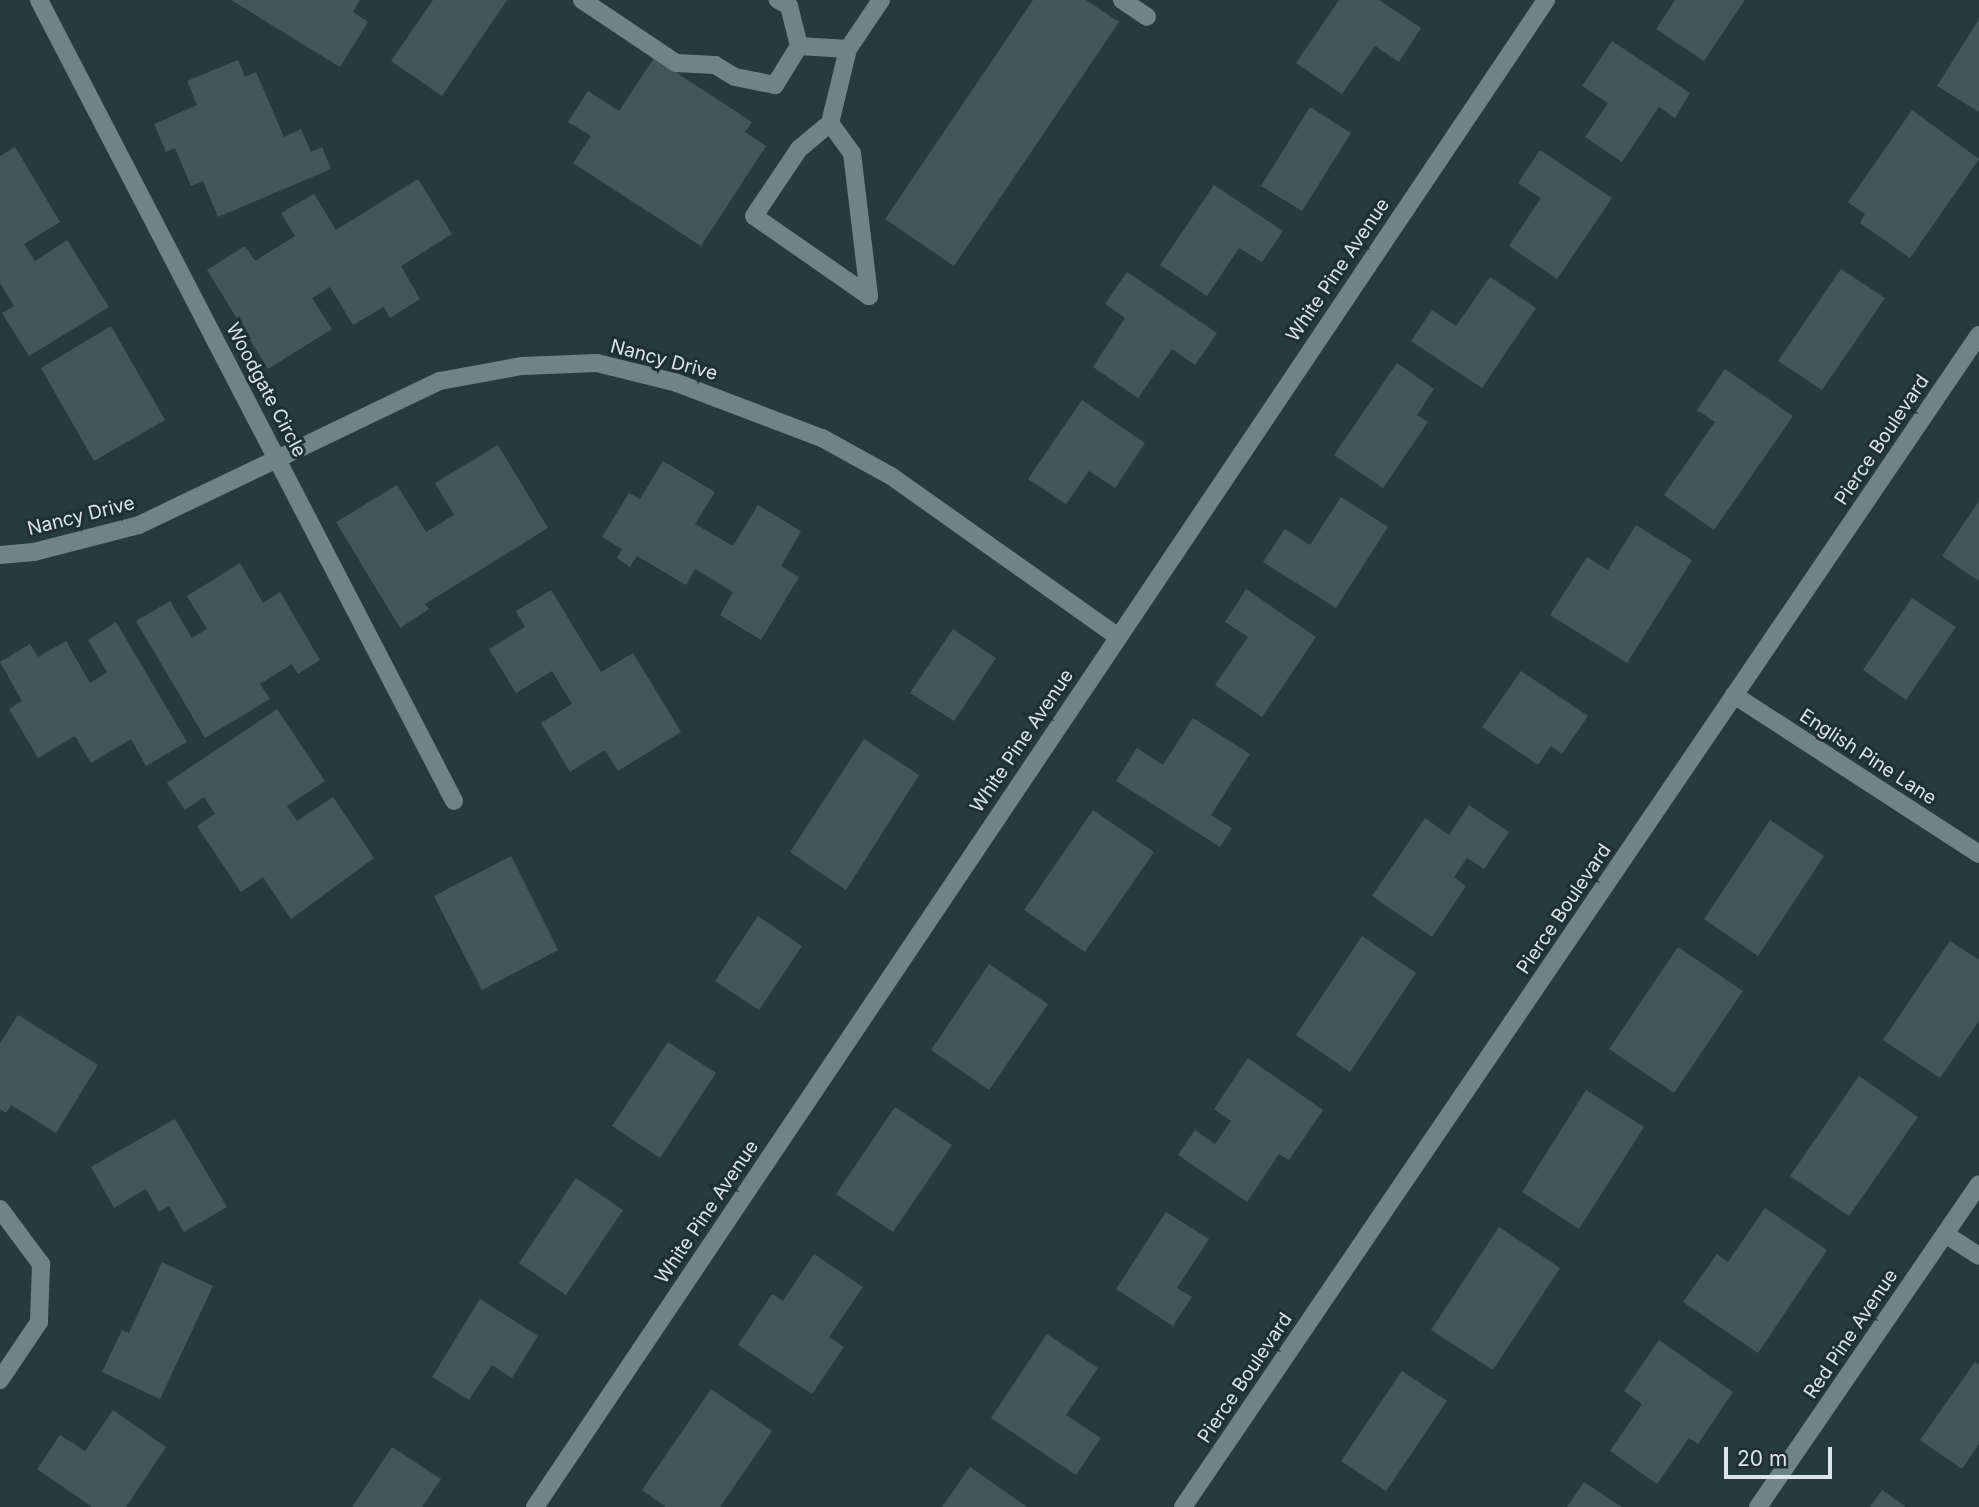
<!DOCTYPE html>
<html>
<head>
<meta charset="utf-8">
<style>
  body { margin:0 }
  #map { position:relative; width:1979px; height:1507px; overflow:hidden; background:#283b3c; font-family:Inter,sans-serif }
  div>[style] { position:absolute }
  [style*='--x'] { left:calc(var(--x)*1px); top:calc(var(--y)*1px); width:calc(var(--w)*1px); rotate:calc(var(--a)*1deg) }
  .building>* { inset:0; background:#445658 }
  .minor>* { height:18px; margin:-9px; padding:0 9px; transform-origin:9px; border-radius:9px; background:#708485 }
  span { translate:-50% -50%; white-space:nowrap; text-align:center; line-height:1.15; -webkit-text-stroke:6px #1f3031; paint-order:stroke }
  .street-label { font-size:19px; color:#dbe5e6 }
  .scale { position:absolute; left:1724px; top:1447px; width:108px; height:32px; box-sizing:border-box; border:4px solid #dbe5e6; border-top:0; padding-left:9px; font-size:21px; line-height:24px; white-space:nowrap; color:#dbe5e6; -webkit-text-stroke:5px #1f3031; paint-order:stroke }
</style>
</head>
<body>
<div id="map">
  <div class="building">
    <div style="clip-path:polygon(231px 0,360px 0,353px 12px,368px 22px,340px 67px)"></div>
    <div style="clip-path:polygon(433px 0,507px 0,442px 96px,391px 61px)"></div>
    <div style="clip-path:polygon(1033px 0,1086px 0,1119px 22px,954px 266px,885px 219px)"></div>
    <div style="clip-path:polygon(1339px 0,1379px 0,1421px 28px,1399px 62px,1375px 46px,1342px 94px,1296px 63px)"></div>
    <div style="clip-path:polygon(1675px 0,1745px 0,1704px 61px,1656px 29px)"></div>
    <div style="clip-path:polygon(1979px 19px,1979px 112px,1937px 86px)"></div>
    <div style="clip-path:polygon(1612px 41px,1690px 93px,1675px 118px,1659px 107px,1622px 162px,1585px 137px,1608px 103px,1582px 86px)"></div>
    <div style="clip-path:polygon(654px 58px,752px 122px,745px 132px,766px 146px,701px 246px,573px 163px,591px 136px,568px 122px,588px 91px,619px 111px)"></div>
    <div style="clip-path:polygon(238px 60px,245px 77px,256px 72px,284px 137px,301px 129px,311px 152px,322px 147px,331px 169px,218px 217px,203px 181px,191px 186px,175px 148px,166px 152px,154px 124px,197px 105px,187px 81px)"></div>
    <div style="clip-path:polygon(1310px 107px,1351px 133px,1302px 211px,1261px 186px)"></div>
    <div style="clip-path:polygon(1912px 110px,1979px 159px,1910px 258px,1860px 223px,1865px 214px,1848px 202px)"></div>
    <div style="clip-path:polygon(15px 147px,60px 222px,24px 244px,35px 261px,67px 240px,109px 307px,29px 356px,2px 313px,14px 306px,0 283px,0 156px)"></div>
    <div style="clip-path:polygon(1540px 150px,1612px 198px,1557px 279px,1509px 246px,1541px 198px,1518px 183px)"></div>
    <div style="clip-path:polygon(418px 179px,452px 234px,401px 266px,420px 299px,390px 318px,384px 307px,353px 325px,330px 287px,312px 298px,332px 329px,268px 369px,207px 270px,245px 246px,255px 261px,295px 236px,281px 213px,314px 194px,336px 230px)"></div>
    <div style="clip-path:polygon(1214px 185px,1283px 231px,1262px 262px,1239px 248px,1207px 296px,1160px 265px)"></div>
    <div style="clip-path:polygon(1841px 269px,1885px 298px,1822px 390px,1778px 361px)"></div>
    <div style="clip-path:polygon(1127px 272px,1217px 333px,1195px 365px,1172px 349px,1138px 398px,1093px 367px,1125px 318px,1105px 304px)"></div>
    <div style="clip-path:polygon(1490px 277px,1536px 308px,1482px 388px,1411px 341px,1432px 310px,1456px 326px)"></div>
    <div style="clip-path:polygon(111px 326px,165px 420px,94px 461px,41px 368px)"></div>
    <div style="clip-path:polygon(1397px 363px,1434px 389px,1417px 415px,1428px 422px,1383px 488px,1334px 455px)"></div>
    <div style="clip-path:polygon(1725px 369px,1793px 416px,1714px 530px,1664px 495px,1715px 422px,1697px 410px)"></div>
    <div style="clip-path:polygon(1082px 400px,1145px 443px,1115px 488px,1089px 471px,1066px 504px,1028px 479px)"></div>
    <div style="clip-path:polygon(498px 445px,548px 528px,425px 604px,429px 609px,400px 628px,336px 522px,397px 485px,426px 532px,454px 515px,435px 483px)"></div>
    <div style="clip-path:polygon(663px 461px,715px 492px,695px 524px,733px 546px,758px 505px,801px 531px,781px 566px,799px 577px,761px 640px,720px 615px,733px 592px,695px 569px,686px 585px,637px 556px,630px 567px,617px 558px,622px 549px,602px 537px,629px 493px,640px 499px)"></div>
    <div style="clip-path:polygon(1341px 497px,1388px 527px,1336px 608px,1263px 562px,1285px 529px,1310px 545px)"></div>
    <div style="clip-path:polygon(1979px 501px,1979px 581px,1942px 556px)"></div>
    <div style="clip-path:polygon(1636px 525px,1692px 560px,1627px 663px,1550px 615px,1587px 557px,1608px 570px)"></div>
    <div style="clip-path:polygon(240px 563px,263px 603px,280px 592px,320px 660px,298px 674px,292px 664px,260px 684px,270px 699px,205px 738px,136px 621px,170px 601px,192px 638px,207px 629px,187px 596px)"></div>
    <div style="clip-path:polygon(1246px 589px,1316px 637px,1262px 717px,1215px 685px,1248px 637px,1225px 622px)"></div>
    <div style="clip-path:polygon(551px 590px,601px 672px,633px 653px,681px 732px,618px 771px,605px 750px,570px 772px,541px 723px,572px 704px,552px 671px,516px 693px,489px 649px,525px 627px,516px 611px)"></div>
    <div style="clip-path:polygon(1912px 598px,1956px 627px,1906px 700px,1863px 670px)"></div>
    <div style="clip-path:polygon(116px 622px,187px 742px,146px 766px,131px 739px,91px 763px,75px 736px,38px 758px,9px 709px,22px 701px,0 662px,30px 644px,38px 657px,66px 641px,90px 683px,107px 672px,88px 640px)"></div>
    <div style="clip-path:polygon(953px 629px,996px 658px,954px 721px,910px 693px)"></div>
    <div style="clip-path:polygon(1521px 671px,1588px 716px,1562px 754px,1551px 746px,1538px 765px,1482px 727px)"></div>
    <div style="clip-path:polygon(277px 709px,325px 781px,287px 806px,297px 821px,333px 797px,374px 858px,291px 919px,263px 877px,241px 892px,197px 826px,215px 814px,204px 797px,185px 810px,167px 783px)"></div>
    <div style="clip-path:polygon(1193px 718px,1250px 754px,1211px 815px,1232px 828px,1220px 847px,1116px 781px,1137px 748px,1163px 765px)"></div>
    <div style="clip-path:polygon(864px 739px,919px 775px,846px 890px,790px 852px)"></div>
    <div style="clip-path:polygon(1469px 805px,1509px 832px,1484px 869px,1467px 858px,1454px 877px,1466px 886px,1432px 937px,1372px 896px,1425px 818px,1449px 835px)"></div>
    <div style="clip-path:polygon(1093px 810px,1154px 852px,1085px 952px,1024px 910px)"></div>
    <div style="clip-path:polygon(1770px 820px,1824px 856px,1758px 956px,1704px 919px)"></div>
    <div style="clip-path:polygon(511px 856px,558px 950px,482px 990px,434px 896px)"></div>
    <div style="clip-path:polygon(758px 916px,802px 946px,759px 1010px,715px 981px)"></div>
    <div style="clip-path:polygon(1362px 936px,1416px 973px,1350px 1072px,1296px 1035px)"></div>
    <div style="clip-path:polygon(1950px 941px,1979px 960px,1979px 1021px,1940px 1078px,1883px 1040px)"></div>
    <div style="clip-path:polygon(1678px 947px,1743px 991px,1674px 1093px,1609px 1049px)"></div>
    <div style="clip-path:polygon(989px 964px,1048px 1004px,989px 1090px,931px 1050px)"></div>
    <div style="clip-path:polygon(18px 1015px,98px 1065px,56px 1133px,11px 1105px,6px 1113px,0 1109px,0 1043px)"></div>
    <div style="clip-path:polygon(668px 1042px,716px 1073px,660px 1158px,612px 1126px)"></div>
    <div style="clip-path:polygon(1248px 1058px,1323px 1110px,1289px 1160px,1279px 1154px,1247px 1202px,1178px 1155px,1195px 1130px,1215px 1144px,1231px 1121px,1214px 1109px)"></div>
    <div style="clip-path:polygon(1859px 1076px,1918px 1117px,1849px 1216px,1790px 1176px)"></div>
    <div style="clip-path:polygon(1586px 1090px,1644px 1127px,1579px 1229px,1522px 1192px)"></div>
    <div style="clip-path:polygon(895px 1107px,952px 1145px,893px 1232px,836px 1194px)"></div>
    <div style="clip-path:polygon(175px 1119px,227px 1207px,184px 1232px,169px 1206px,159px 1212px,146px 1189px,114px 1208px,91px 1167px)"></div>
    <div style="clip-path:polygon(576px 1178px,623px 1210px,566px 1295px,519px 1263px)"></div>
    <div style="clip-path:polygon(1765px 1208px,1827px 1250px,1758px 1353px,1683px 1302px,1717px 1254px,1728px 1262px)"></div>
    <div style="clip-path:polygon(1166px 1212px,1209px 1239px,1177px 1288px,1192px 1297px,1173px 1326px,1116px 1289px)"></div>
    <div style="clip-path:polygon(1499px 1227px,1560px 1268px,1493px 1370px,1431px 1330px)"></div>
    <div style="clip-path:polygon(814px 1254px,863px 1287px,829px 1337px,844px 1347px,812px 1394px,738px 1345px,772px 1294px,783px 1301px)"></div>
    <div style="clip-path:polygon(162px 1262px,213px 1286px,160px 1399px,102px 1372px,122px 1330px,129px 1333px)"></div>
    <div style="clip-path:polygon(480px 1299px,538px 1336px,512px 1378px,492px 1365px,469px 1400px,432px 1377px)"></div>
    <div style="clip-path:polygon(1047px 1334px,1098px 1368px,1066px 1415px,1101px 1438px,1076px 1475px,991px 1418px)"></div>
    <div style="clip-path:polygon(1659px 1340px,1733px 1392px,1698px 1444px,1689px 1438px,1657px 1484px,1610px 1451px,1642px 1404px,1624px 1391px)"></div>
    <div style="clip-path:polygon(1975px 1362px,1979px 1365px,1979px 1444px,1962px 1469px,1920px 1440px)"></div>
    <div style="clip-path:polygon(1402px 1371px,1447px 1401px,1386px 1491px,1341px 1461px)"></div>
    <div style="clip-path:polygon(711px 1389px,772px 1431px,720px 1507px,666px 1507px,642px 1490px)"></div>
    <div style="clip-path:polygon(113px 1410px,166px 1447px,126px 1507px,92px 1507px,37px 1469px,60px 1435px,85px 1451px)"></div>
    <div style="clip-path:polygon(392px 1447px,441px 1479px,422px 1507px,352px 1507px)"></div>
    <div style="clip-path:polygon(970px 1467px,1027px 1507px,942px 1507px)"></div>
    <div style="clip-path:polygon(1584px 1482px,1622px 1507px,1567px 1507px)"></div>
    <div style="clip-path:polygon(1882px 1490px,1906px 1507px,1870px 1507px)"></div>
  </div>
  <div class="minor">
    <div style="--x:39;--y:0;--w:902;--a:62.61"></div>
    <div style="--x:582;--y:0;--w:113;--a:33.8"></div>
    <div style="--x:676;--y:63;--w:39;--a:3"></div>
    <div style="--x:715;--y:65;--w:23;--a:31"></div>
    <div style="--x:735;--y:77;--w:41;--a:11.3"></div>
    <div style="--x:775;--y:85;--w:46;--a:-58.4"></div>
    <div style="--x:799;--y:46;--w:41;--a:-104"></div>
    <div style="--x:789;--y:6;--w:13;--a:-151"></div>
    <div style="--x:1122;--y:0;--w:30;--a:34"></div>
    <div style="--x:799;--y:46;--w:49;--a:3.5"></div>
    <div style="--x:830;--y:123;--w:37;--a:54"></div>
    <div style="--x:852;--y:153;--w:144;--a:83.2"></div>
    <div style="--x:869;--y:296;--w:140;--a:-145.2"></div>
    <div style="--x:754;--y:216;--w:81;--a:-56.1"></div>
    <div style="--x:799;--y:149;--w:40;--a:-40"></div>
    <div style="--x:830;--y:123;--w:76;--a:-76.3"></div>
    <div style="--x:848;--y:49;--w:59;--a:-56"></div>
    <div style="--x:0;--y:555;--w:34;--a:-5"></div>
    <div style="--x:34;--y:552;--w:108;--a:-14.4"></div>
    <div style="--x:139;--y:525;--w:334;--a:-25.6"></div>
    <div style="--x:440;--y:381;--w:83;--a:-10.4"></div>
    <div style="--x:522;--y:366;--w:75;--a:-2.3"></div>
    <div style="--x:597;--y:363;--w:82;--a:14"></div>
    <div style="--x:677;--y:383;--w:155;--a:20.8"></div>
    <div style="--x:822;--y:438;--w:79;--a:28.8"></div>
    <div style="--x:891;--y:476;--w:277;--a:35.3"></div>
    <div style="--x:1734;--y:695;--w:292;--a:33"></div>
    <div style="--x:0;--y:1209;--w:69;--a:53.3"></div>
    <div style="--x:41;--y:1264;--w:58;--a:92"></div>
    <div style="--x:39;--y:1322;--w:70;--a:123.9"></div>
    <div style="--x:1945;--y:1234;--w:40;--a:32.9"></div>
    <div style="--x:535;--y:1507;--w:1815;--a:-56.14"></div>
    <div style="--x:1183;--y:1507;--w:1417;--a:-55.82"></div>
    <div style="--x:1758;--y:1507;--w:391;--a:-55.6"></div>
  </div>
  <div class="street-label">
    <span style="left:1338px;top:270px;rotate:-56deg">White Pine Avenue</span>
    <span style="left:664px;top:360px;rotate:15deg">Nancy Drive</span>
    <span style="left:266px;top:390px;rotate:62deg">Woodgate Circle</span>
    <span style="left:1882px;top:440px;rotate:-56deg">Pierce Boulevard</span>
    <span style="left:81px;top:516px;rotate:-14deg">Nancy Drive</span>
    <span style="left:1022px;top:741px;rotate:-56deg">White Pine Avenue</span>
    <span style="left:1868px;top:757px;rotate:33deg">English Pine Lane</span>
    <span style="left:1564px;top:909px;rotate:-56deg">Pierce Boulevard</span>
    <span style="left:707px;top:1212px;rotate:-56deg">White Pine Avenue</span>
    <span style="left:1851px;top:1334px;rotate:-56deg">Red Pine Avenue</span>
    <span style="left:1245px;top:1378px;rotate:-56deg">Pierce Boulevard</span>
  </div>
  <div class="scale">20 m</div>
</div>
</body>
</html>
